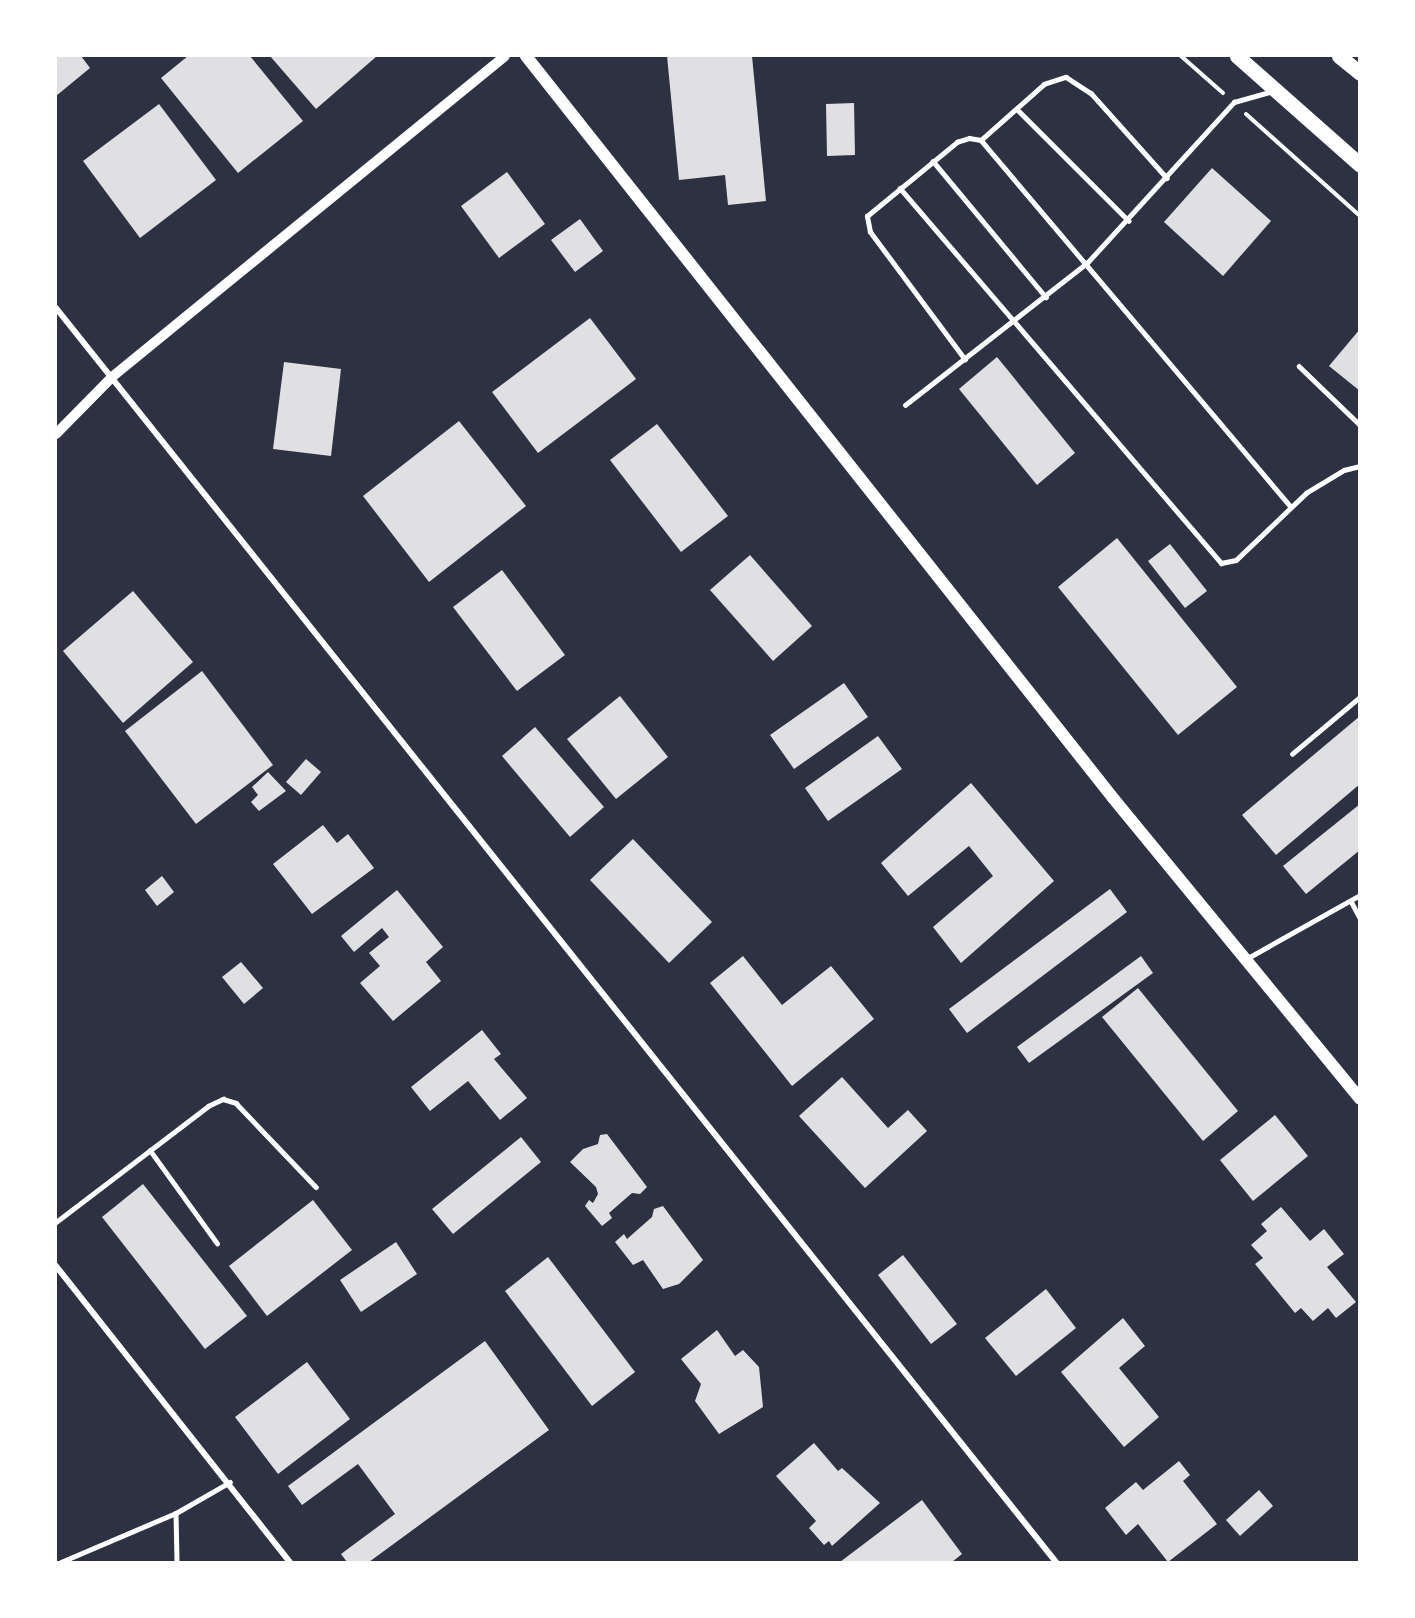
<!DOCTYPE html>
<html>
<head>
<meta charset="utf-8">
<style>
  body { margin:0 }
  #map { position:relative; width:1415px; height:1618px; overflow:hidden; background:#2d3142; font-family:"Source Serif 4",serif }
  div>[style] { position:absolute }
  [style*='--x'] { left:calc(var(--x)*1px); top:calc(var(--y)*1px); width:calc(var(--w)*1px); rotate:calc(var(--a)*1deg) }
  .building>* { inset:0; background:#e0e0e3 }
  .path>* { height:4px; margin:-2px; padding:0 2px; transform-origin:2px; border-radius:2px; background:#fff }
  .service>* { height:4.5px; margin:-2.25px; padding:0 2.25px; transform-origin:2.25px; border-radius:2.25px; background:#fff }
  .minor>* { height:6px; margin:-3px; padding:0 3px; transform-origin:3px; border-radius:3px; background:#fff }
  .tertiary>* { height:10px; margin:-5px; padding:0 5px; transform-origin:5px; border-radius:5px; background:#fff }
  .secondary>* { height:12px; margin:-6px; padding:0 6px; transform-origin:6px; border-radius:6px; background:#fff }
  .primary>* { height:15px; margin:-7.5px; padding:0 7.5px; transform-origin:7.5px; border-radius:7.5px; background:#fff }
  span { translate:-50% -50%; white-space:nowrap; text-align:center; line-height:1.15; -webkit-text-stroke:4.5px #fff; paint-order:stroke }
  .frame { position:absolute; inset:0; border:57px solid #fff; pointer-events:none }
</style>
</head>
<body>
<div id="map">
  <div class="building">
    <div style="clip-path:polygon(56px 56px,81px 56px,90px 68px,56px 96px)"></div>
    <div style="clip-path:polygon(188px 56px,250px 56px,303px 121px,238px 173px,161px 78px)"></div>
    <div style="clip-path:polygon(270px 56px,377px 56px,316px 109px)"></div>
    <div style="clip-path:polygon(667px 56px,752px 56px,766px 201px,728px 205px,725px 175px,679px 180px)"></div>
    <div style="clip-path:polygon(854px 103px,855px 155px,827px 156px,826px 104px)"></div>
    <div style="clip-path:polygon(159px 104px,216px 180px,140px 238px,83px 161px)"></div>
    <div style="clip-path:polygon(1212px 168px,1271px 221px,1223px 276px,1164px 222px)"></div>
    <div style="clip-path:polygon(507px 172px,545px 224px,499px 258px,461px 206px)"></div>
    <div style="clip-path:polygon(580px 219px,603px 251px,575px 272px,551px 240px)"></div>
    <div style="clip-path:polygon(590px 318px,636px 379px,538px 453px,492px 392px)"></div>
    <div style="clip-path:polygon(1360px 329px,1360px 391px,1329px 366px)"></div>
    <div style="clip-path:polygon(997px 357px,1075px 453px,1037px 485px,959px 389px)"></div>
    <div style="clip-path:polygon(284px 362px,341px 369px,331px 456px,273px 449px)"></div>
    <div style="clip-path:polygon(459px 421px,526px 506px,429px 582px,363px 496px)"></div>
    <div style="clip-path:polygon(657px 424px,728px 516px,681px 552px,610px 460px)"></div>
    <div style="clip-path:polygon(1117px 538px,1237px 687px,1178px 735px,1058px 587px)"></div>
    <div style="clip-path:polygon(1170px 544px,1207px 591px,1185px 608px,1148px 561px)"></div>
    <div style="clip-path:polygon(750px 555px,812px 626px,773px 661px,710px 590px)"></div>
    <div style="clip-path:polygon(502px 570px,565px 655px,517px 691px,453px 607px)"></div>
    <div style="clip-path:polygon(133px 591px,193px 662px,123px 723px,63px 651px)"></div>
    <div style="clip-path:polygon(202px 671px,273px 765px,196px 824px,125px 731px)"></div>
    <div style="clip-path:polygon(844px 683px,868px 717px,794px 769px,770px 735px)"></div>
    <div style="clip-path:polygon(620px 696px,668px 757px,616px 799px,567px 739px)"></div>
    <div style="clip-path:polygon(1360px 716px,1360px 784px,1276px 855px,1242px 815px)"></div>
    <div style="clip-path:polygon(535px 727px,604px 807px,570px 837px,502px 756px)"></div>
    <div style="clip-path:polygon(878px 736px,902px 769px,828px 821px,805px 788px)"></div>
    <div style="clip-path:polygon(306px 759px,321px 772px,301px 795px,286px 782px)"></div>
    <div style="clip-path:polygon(268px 772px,286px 791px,259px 811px,251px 802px,258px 795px,252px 787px)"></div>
    <div style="clip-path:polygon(971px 783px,1054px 881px,961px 963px,933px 927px,993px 876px,969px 846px,908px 896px,881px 863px)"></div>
    <div style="clip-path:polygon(1360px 804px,1360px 850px,1306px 894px,1283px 866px)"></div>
    <div style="clip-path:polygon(323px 825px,337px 843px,348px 834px,374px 868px,312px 914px,273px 864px)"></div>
    <div style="clip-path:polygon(633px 839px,712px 922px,669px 963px,590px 880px)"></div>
    <div style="clip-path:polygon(162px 876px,174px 892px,157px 906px,145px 890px)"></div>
    <div style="clip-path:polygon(1110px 889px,1127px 912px,967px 1033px,949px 1009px)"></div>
    <div style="clip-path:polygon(397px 890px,443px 947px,426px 962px,441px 981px,393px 1021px,360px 983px,380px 966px,369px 953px,389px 937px,382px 928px,354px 952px,341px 936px)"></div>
    <div style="clip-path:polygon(743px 956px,782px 1005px,831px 966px,874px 1019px,792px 1086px,710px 983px)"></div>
    <div style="clip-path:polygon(1141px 956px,1153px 973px,1029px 1063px,1017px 1047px)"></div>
    <div style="clip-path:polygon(241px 962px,263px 988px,244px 1004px,222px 977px)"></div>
    <div style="clip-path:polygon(1138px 988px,1238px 1111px,1203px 1141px,1102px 1017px)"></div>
    <div style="clip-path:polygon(482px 1030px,501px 1054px,494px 1059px,527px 1098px,500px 1120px,468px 1081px,430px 1111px,411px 1087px)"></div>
    <div style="clip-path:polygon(842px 1077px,888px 1128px,908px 1110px,927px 1131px,865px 1188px,799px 1116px)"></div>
    <div style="clip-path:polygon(1275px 1115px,1308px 1156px,1253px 1201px,1220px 1160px)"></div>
    <div style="clip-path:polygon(607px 1134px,647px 1187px,640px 1194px,632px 1193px,609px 1213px,612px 1218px,602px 1226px,585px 1206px,589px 1200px,593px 1203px,598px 1194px,596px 1187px,570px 1162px,583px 1149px,598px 1144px,600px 1135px)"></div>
    <div style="clip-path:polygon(521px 1137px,541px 1162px,453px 1234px,432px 1209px)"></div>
    <div style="clip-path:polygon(143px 1184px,247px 1316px,205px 1349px,102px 1217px)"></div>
    <div style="clip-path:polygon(313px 1200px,352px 1250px,267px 1316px,229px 1266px)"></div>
    <div style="clip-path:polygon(663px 1206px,703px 1260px,679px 1284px,663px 1289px,643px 1260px,633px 1265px,615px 1242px,624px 1234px,627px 1239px,652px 1217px,654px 1209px)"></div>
    <div style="clip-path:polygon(1281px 1207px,1310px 1241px,1324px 1229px,1344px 1254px,1327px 1267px,1356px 1302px,1336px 1318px,1328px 1308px,1313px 1321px,1301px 1308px,1295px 1313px,1255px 1264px,1263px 1258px,1251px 1245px,1267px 1231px,1261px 1224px)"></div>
    <div style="clip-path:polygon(396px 1242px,417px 1274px,361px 1312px,340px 1280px)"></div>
    <div style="clip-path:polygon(903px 1255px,957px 1324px,931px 1344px,878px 1275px)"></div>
    <div style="clip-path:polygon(548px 1257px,635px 1372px,592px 1406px,505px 1291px)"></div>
    <div style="clip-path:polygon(1046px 1289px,1076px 1328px,1016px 1376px,985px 1338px)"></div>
    <div style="clip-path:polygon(1123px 1318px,1145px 1346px,1119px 1368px,1159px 1417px,1124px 1447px,1061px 1372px)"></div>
    <div style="clip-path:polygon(717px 1330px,735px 1356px,743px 1350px,759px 1367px,763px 1407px,719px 1434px,695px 1401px,701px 1384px,681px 1359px)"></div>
    <div style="clip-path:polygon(485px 1341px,549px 1430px,369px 1562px,347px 1562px,341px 1554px,395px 1514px,358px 1464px,302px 1505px,288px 1486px)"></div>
    <div style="clip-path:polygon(307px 1362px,350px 1419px,278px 1474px,235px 1417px)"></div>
    <div style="clip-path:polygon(814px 1443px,838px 1471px,842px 1468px,880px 1503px,832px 1546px,829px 1541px,824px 1545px,809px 1528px,816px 1521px,776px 1476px)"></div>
    <div style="clip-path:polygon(1179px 1461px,1190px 1475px,1183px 1481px,1217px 1524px,1168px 1562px,1138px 1524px,1126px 1535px,1105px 1508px,1136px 1482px,1143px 1490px)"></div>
    <div style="clip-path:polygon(1259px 1490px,1273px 1506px,1240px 1536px,1226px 1520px)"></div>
    <div style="clip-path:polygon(922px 1500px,962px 1554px,952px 1562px,840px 1562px)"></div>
  </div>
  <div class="path">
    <div style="--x:1181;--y:56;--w:56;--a:41.4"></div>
    <div style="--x:1246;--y:114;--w:153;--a:41.8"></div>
  </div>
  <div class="service">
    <div style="--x:1017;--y:109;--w:158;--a:45"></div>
    <div style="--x:981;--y:140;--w:84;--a:-41.6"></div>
    <div style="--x:1044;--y:84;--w:23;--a:-18"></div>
    <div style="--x:1066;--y:77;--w:30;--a:33"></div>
    <div style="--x:1091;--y:93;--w:114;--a:48.2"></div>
    <div style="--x:933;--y:161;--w:177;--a:50.3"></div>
    <div style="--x:900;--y:188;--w:494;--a:49.4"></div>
    <div style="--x:1221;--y:563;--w:15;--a:-11"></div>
    <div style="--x:1236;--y:560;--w:97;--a:-43.7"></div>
    <div style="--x:1306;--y:493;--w:44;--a:-31.2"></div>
    <div style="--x:1344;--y:470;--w:16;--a:-14"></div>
    <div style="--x:965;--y:360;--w:159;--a:-126.6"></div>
    <div style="--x:870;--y:232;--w:16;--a:-101"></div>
    <div style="--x:867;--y:216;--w:117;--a:-39.4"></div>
    <div style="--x:957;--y:142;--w:13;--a:-18"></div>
    <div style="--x:969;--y:138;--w:12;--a:9"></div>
    <div style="--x:981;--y:140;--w:480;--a:49.8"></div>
    <div style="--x:1299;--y:366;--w:85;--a:44"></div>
    <div style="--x:905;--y:405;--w:231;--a:-38"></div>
    <div style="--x:1087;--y:263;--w:218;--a:-47.6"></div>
    <div style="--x:1234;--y:102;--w:41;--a:-15.8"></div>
    <div style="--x:1292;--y:754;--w:89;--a:-40"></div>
    <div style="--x:1351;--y:901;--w:19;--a:62"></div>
    <div style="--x:1246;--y:959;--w:131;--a:-29.3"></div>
    <div style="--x:150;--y:1150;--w:115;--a:54.2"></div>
    <div style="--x:56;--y:1222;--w:191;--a:-37.3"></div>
    <div style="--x:208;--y:1106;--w:17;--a:-25"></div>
    <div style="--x:223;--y:1099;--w:14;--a:17"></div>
    <div style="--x:236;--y:1103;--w:116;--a:46.4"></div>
    <div style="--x:176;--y:1513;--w:49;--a:88.8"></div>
    <div style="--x:61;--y:1562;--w:125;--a:-23.1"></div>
    <div style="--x:176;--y:1513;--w:62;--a:-29.9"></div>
  </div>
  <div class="minor">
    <div style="--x:56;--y:308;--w:1604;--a:51.43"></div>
    <div style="--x:56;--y:1266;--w:377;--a:51.7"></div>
  </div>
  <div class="tertiary">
    <div style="--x:56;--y:434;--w:80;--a:-45.5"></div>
    <div style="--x:112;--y:377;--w:507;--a:-39.24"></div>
  </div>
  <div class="secondary">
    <div style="--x:526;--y:56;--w:946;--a:51.65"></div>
    <div style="--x:1113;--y:798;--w:389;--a:50.6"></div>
  </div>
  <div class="primary">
    <div style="--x:1237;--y:56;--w:164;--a:41.5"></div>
    <div style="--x:1339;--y:56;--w:27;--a:39"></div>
  </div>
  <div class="frame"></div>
</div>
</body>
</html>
